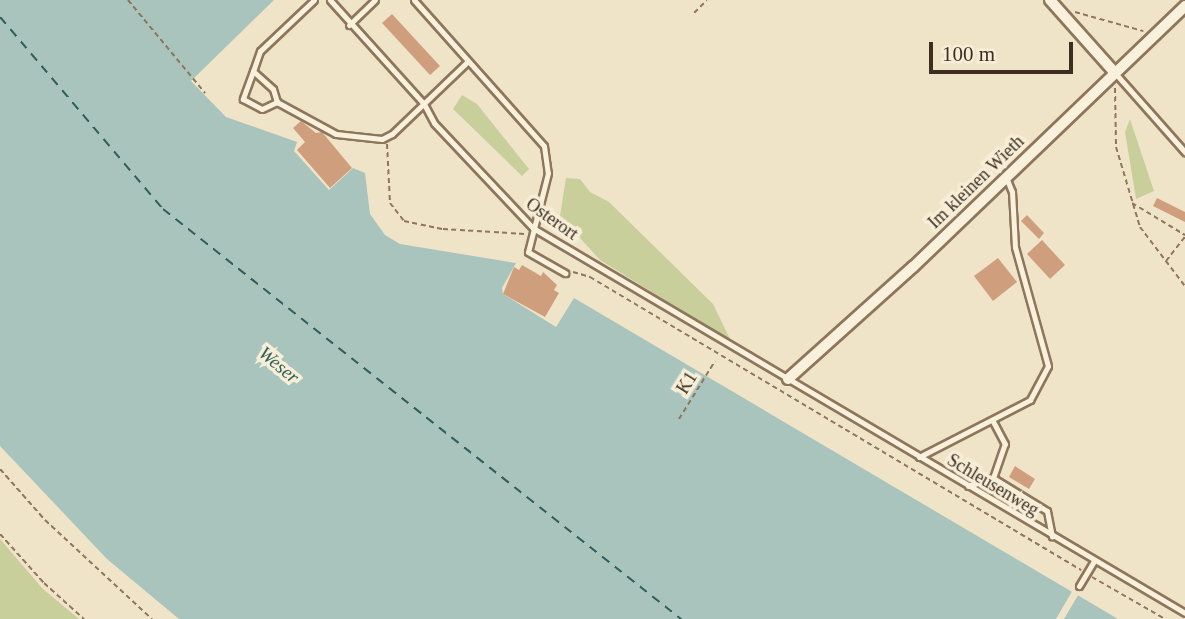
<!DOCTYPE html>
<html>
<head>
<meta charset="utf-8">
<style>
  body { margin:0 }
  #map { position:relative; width:1185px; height:619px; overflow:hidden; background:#f0e4c8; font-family:Georgia,serif }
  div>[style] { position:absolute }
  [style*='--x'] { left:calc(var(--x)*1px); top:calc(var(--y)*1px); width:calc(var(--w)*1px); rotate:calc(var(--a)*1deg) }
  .green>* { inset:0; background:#c9cf9b }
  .water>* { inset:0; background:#a9c4bc }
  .pier>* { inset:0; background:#f0e4c8 }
  .ferry>* { height:2px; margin-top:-1px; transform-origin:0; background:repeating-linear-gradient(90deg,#2f5d5a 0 9px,transparent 0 16px) }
  .building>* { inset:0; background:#cf9f7d }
  .path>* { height:2px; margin-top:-1px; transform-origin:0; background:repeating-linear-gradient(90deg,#8d765c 0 5px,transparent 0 8.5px) }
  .roads { filter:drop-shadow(2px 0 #8d765c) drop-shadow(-2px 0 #8d765c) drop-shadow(0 2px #8d765c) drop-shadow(0 -2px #8d765c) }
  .service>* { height:5px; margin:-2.5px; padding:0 2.5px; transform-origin:2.5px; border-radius:2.5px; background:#faf1dc }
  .minor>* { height:10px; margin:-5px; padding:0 5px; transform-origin:5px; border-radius:5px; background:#faf1dc }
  span { translate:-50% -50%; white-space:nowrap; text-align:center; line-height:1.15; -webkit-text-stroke:7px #f7eed8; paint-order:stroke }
  .street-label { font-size:18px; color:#3d2e20 }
  .water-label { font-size:19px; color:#2f5d5a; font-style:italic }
  .scale { position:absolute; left:929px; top:42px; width:144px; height:32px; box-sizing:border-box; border:4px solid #3d2e20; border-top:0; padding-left:9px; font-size:21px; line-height:24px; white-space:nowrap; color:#3d2e20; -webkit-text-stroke:5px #f7eed8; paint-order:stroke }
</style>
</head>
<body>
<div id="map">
  <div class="green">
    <div style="clip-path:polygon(462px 95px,477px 104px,529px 169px,522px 176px,453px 109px)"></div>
    <div style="clip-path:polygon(1130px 119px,1154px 191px,1136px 199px,1125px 132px)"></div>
    <div style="clip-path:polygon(566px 178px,580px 179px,590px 192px,609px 202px,713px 304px,731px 341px,600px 260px,560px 216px)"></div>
    <div style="clip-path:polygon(0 539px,43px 589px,79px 619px,0 619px)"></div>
  </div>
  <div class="water">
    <div style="clip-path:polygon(0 0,274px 0,191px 81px,226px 117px,297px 142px,294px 151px,329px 190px,353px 168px,365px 173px,370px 214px,385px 235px,400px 244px,516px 263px,502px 288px,503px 294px,540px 317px,556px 327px,574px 298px,1118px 619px,179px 619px,107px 559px,0 446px)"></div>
  </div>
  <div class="pier">
    <div style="clip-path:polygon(1074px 588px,1080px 592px,1064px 619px,1056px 619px)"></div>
  </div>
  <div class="ferry">
    <div style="--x:0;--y:17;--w:252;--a:49.7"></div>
    <div style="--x:163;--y:209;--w:661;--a:38.36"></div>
  </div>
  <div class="building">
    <div style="clip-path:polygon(392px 14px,440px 66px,430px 75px,382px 23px)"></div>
    <div style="clip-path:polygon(301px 121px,316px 133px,322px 132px,352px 168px,330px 188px,297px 150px,305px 142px,293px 128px)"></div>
    <div style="clip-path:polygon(1157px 198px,1185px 212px,1185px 222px,1153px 206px)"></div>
    <div style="clip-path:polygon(1027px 215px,1044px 233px,1039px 239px,1021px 221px)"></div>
    <div style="clip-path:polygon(1042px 240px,1065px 265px,1050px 279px,1027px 254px)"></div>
    <div style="clip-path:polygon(998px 258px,1017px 282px,993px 301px,974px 276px)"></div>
    <div style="clip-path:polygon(522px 265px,541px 276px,543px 272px,557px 285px,554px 290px,559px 293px,545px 317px,503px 294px,514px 267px,519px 270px)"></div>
    <div style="clip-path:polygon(1015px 466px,1035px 479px,1029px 489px,1009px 477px)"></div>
  </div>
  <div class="path">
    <div style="--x:128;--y:0;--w:121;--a:50.4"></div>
    <div style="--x:1075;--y:12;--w:71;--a:15.6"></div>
    <div style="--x:694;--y:13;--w:18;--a:-45"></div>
    <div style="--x:1115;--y:88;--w:59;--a:89"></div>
    <div style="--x:1116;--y:147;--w:84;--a:73.3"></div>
    <div style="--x:1140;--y:227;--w:74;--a:52.7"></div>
    <div style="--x:387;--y:144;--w:59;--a:87.1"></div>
    <div style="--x:390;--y:203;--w:23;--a:52"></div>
    <div style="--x:404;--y:221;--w:40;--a:12"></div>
    <div style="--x:443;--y:229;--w:82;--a:3.5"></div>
    <div style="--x:1132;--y:203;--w:62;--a:31.1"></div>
    <div style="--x:1166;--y:261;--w:31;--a:-52"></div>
    <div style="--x:573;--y:272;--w:18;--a:16"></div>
    <div style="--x:590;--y:277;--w:572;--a:30.83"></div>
    <div style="--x:679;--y:419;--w:68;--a:-58.2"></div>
    <div style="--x:0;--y:469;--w:68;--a:48.6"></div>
    <div style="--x:45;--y:520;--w:146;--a:42.8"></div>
    <div style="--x:0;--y:534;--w:66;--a:48.1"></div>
    <div style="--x:44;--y:583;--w:54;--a:42"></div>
    <div style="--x:1092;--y:577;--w:84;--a:29.9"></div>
  </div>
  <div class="roads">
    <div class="service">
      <div style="--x:314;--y:0;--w:74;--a:136.6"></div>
      <div style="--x:260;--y:51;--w:21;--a:109"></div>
      <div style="--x:253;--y:71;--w:27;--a:42"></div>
      <div style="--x:273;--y:89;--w:14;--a:73"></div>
      <div style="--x:277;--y:102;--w:67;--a:28.5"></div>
      <div style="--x:336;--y:134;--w:46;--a:6.2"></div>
      <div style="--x:382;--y:139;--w:11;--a:-27"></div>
      <div style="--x:392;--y:134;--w:105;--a:-43.8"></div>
      <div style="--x:330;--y:0;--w:140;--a:47.9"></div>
      <div style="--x:424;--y:104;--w:21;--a:62"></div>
      <div style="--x:434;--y:123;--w:144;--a:46.7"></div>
      <div style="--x:533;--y:228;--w:757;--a:30.56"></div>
      <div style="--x:414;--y:0;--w:195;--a:48.3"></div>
      <div style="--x:544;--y:146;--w:27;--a:82"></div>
      <div style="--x:548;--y:173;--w:81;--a:104.2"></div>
      <div style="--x:528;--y:252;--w:43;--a:29.6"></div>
      <div style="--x:349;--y:25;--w:36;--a:-44"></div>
      <div style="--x:253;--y:71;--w:30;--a:110"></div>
      <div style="--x:243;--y:99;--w:21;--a:28"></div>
      <div style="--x:262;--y:109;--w:17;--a:-25"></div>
      <div style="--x:1115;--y:73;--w:106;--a:48.5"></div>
      <div style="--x:919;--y:457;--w:125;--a:-27.2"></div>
      <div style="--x:1030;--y:400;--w:38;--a:-62"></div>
      <div style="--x:1048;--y:366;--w:123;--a:-105.5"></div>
      <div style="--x:1015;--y:247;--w:55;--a:-93.1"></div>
      <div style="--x:1012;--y:192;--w:16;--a:-112"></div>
      <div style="--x:993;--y:478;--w:36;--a:-71"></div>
      <div style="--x:1005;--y:444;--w:26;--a:-118"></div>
      <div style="--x:968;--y:486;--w:26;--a:-18"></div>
      <div style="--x:993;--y:478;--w:63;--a:31.4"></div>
      <div style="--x:1047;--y:511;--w:26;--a:79"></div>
      <div style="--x:1079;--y:586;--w:29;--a:-59"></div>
    </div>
    <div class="minor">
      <div style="--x:1050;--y:0;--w:98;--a:48.3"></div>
      <div style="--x:788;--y:379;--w:168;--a:-41.9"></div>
      <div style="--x:913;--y:267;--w:377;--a:-43.8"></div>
    </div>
  </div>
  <div class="street-label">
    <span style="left:976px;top:182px;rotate:-44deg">Im kleinen Wieth</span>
    <span style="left:552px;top:219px;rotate:35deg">Osterort</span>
    <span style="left:687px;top:383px;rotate:-58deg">K1</span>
    <span style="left:993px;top:485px;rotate:31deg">Schleusenweg</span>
  </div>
  <div class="water-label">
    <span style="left:279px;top:365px;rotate:40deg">Weser</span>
  </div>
  <div class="scale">100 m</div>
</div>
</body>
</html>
